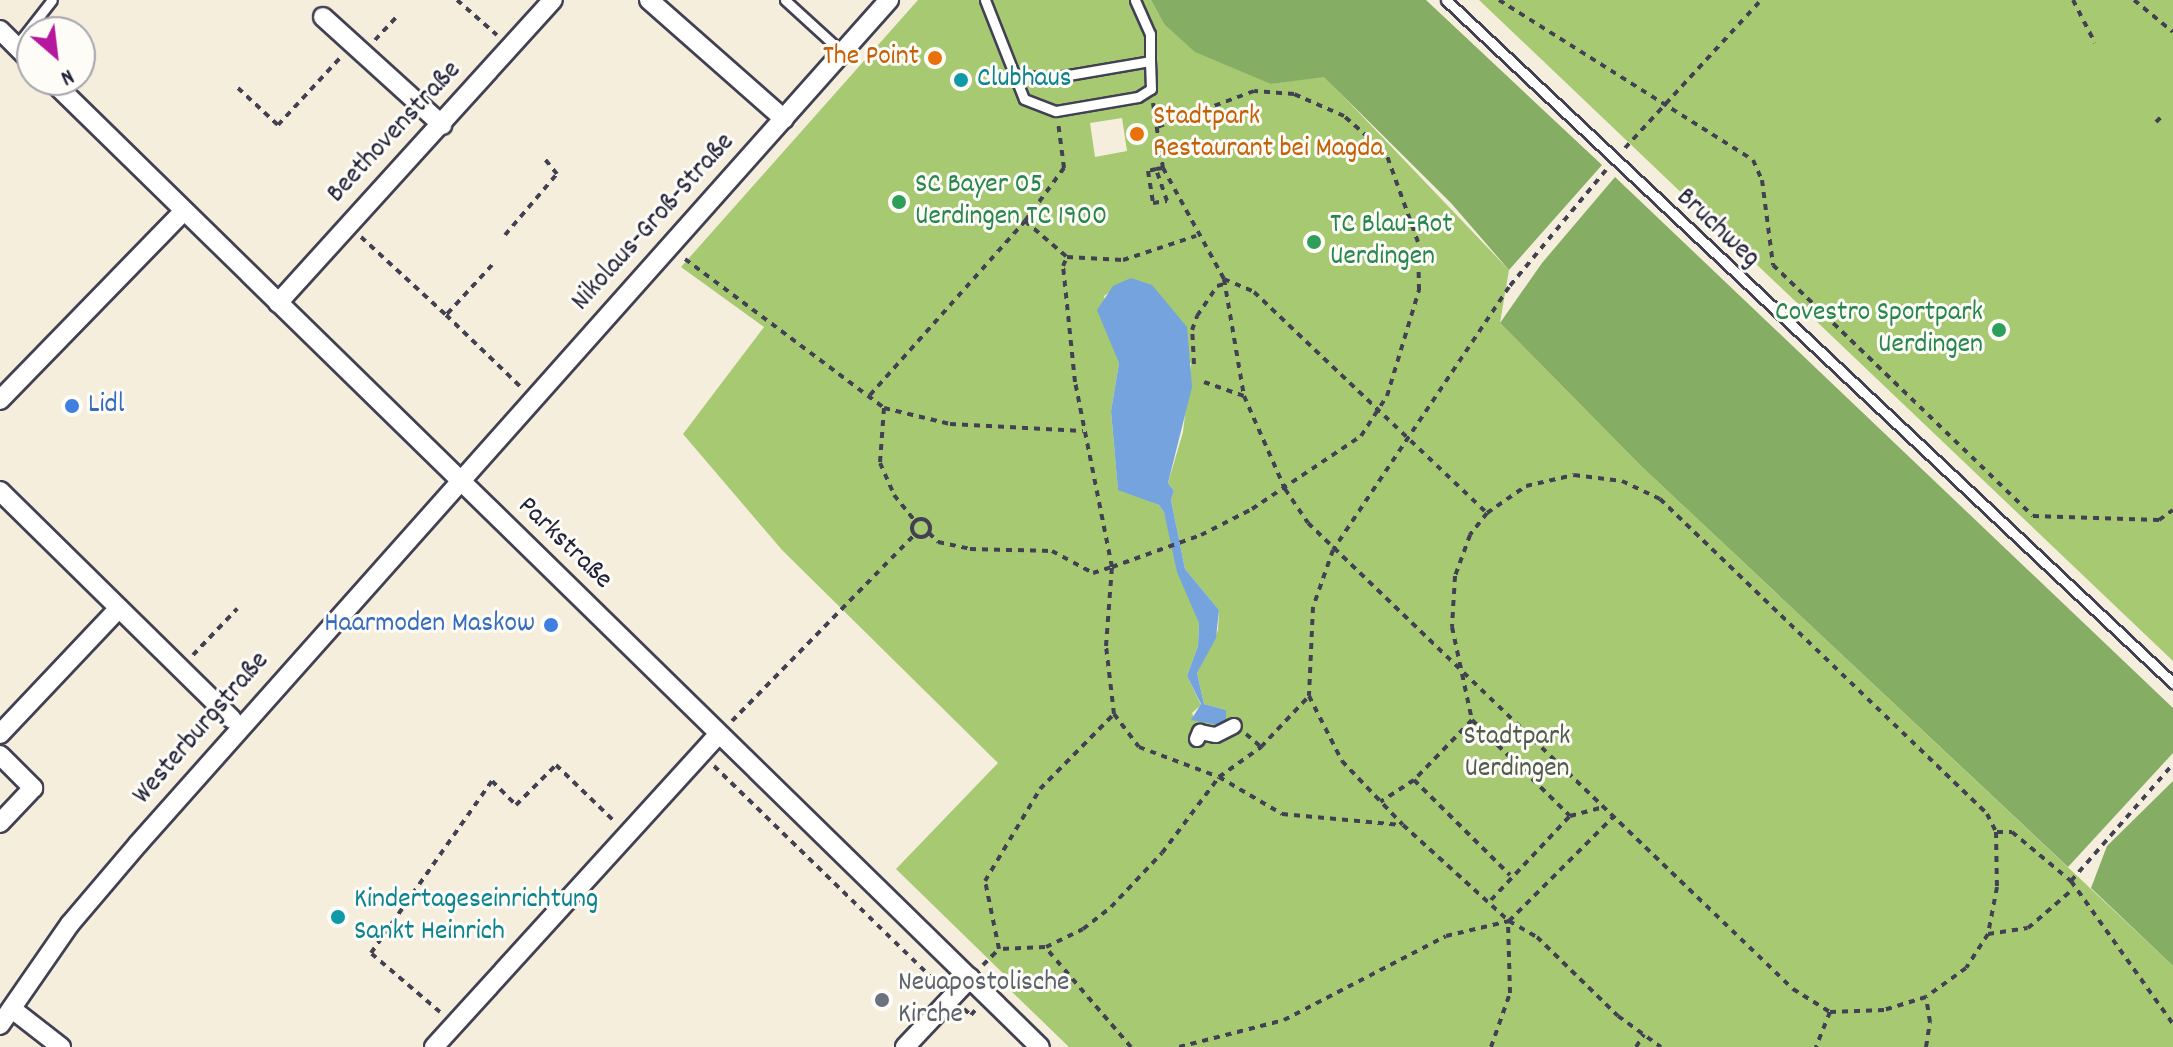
<!DOCTYPE html>
<html>
<head>
<meta charset="utf-8">
<style>
  body { margin:0 }
  #map { position:relative; width:2173px; height:1047px; overflow:hidden; background:#f6eedc; font-family:Dekko,sans-serif }
  div>[style] { position:absolute }
  [style*='--x'] { left:calc(var(--x)*1px); top:calc(var(--y)*1px); width:calc(var(--w)*1px); rotate:calc(var(--a)*1deg) }
  .green>* { inset:0; background:#a7c972 }
  .forest>* { inset:0; background:#85ad64 }
  .water>* { inset:0; background:#75a3dd }
  .path>* { height:4px; margin-top:-2px; transform-origin:0; background:repeating-linear-gradient(90deg,#424153 0 6px,transparent 0 12px) }
  .path>.ring { margin:-2px; padding:0; box-sizing:content-box; background:none; border:4px solid #424153; border-radius:50% }
  .roads { filter:drop-shadow(2px 0 #424153) drop-shadow(-2px 0 #424153) drop-shadow(0 2px #424153) drop-shadow(0 -2px #424153) }
  .service>* { height:9px; margin:-4.5px; padding:0 4.5px; transform-origin:4.5px; border-radius:4.5px; background:#fff }
  .pedestrian>* { height:14px; margin:-7px; padding:0 7px; transform-origin:7px; border-radius:7px; background:#fff }
  .minor>* { height:18px; margin:-9px; padding:0 9px; transform-origin:9px; border-radius:9px; background:#fff }
  .dots>* { width:22px; height:22px; translate:-50% -50%; box-sizing:border-box; border:4px solid #fdfcf7; border-radius:50% }
  span { translate:-50% -50%; white-space:nowrap; text-align:center; line-height:1.15; -webkit-text-stroke:6px #fdfcf7; paint-order:stroke }
  .food-label { font-size:28px; color:#c56008 }
  .right { translate:-100% -50%; text-align:right }
  .left { translate:0 -50%; text-align:left }
  .culture-label { font-size:28px; color:#0d838f }
  .street-label { font-size:28px; color:#22223b }
  .leisure-label { font-size:28px; color:#27864d }
  .shop-label { font-size:28px; color:#366cbe }
  .park-label { font-size:28px; color:#515c4e }
  .worship-label { font-size:28px; color:#5b616d }
  .north { position:absolute; left:16px; top:16px; width:80px; height:80px; box-sizing:border-box; background:#fdfcf7; border:2px solid #a5a5ac; border-radius:50%; rotate:152deg; font-size:22px; font-weight:700; line-height:32px; text-align:center; color:#22223b }
  .north::after { content:''; display:block; margin:auto; width:28px; height:36px; background:#b5179e; clip-path:polygon(50% 0,100% 100%,50% 72%,0 100%) }
</style>
</head>
<body>
<div id="map">
  <div class="green">
    <div style="clip-path:polygon(evenodd,918px 0,1151px 0,1164px 24px,1271px 84px,1324px 76px,1509px 270px,1500px 323px,1641px 466px,2173px 966px,2173px 1047px,1069px 1047px,1009px 989px,1013px 983px,896px 869px,998px 763px,782px 550px,683px 434px,764px 327px,681px 267px,918px 0,1122px 118px,1127px 151px,1095px 157px,1090px 123px,1122px 118px,918px 0,1131px 278px,1191px 364px,1183px 432px,1168px 483px,1174px 491px,1171px 500px,1185px 569px,1219px 610px,1218px 630px,1197px 673px,1204px 704px,1226px 710px,1209px 721px,1195px 720px,1192px 713px,1201px 705px,1187px 676px,1198px 646px,1199px 623px,1164px 512px,1159px 505px,1118px 489px,1111px 411px,1119px 363px,1104px 296px,1131px 278px)"></div>
    <div style="clip-path:polygon(1479px 0,2173px 0,2173px 661px)"></div>
  </div>
  <div class="forest">
    <div style="clip-path:polygon(1151px 0,1426px 0,1602px 165px,1509px 270px,1451px 203px,1324px 77px,1271px 84px,1195px 52px,1164px 24px)"></div>
    <div style="clip-path:polygon(1615px 177px,2173px 708px,2173px 753px,2068px 867px,1641px 466px,1500px 323px,1542px 263px)"></div>
    <div style="clip-path:polygon(2173px 781px,2173px 966px,2091px 888px,2107px 846px)"></div>
  </div>
  <div class="water">
    <div style="clip-path:polygon(1131px 278px,1152px 285px,1187px 327px,1192px 387px,1168px 483px,1174px 491px,1171px 500px,1185px 569px,1219px 610px,1216px 638px,1197px 673px,1204px 704px,1226px 710px,1226px 721px,1219px 725px,1191px 720px,1201px 704px,1187px 676px,1198px 646px,1199px 623px,1177px 572px,1164px 512px,1159px 505px,1118px 490px,1111px 411px,1119px 363px,1097px 310px,1113px 286px)"></div>
  </div>
  <div class="path">
    <div style="--x:457;--y:0;--w:53;--a:41.2"></div>
    <div style="--x:1499;--y:0;--w:300;--a:32.2"></div>
    <div style="--x:1753;--y:160;--w:22;--a:66"></div>
    <div style="--x:1762;--y:180;--w:86;--a:82.6"></div>
    <div style="--x:1773;--y:265;--w:361;--a:44"></div>
    <div style="--x:2033;--y:516;--w:126;--a:1.8"></div>
    <div style="--x:2159;--y:520;--w:17;--a:-36"></div>
    <div style="--x:2073;--y:0;--w:48;--a:62.9"></div>
    <div style="--x:2134;--y:0;--w:50;--a:39.4"></div>
    <div style="--x:375;--y:40;--w:35;--a:-47"></div>
    <div style="--x:238;--y:88;--w:54;--a:42.8"></div>
    <div style="--x:278;--y:125;--w:91;--a:-47.2"></div>
    <div style="--x:1153;--y:103;--w:66;--a:81.3"></div>
    <div style="--x:1163;--y:168;--w:127;--a:61.2"></div>
    <div style="--x:1224;--y:279;--w:119;--a:80.3"></div>
    <div style="--x:1244;--y:396;--w:102;--a:66.2"></div>
    <div style="--x:1285;--y:489;--w:41;--a:55.9"></div>
    <div style="--x:1308;--y:523;--w:673;--a:43.86"></div>
    <div style="--x:1793;--y:989;--w:44;--a:31.9"></div>
    <div style="--x:1830;--y:1012;--w:38;--a:112"></div>
    <div style="--x:2156;--y:122;--w:7;--a:-45"></div>
    <div style="--x:1625;--y:148;--w:201;--a:-47.4"></div>
    <div style="--x:1156;--y:169;--w:8;--a:166"></div>
    <div style="--x:1148;--y:171;--w:32;--a:81"></div>
    <div style="--x:1153;--y:203;--w:14;--a:-8"></div>
    <div style="--x:1167;--y:201;--w:34;--a:-109"></div>
    <div style="--x:1156;--y:169;--w:7;--a:-8"></div>
    <div style="--x:1606;--y:170;--w:152;--a:129.7"></div>
    <div style="--x:1509;--y:287;--w:316;--a:123.8"></div>
    <div style="--x:1333;--y:550;--w:60;--a:109.3"></div>
    <div style="--x:1313;--y:607;--w:89;--a:92.6"></div>
    <div style="--x:1309;--y:696;--w:73;--a:63.1"></div>
    <div style="--x:1342;--y:761;--w:88;--a:46.4"></div>
    <div style="--x:1403;--y:825;--w:143;--a:42.2"></div>
    <div style="--x:1509;--y:921;--w:32;--a:30"></div>
    <div style="--x:1537;--y:937;--w:113;--a:44.3"></div>
    <div style="--x:1618;--y:1016;--w:53;--a:35.8"></div>
    <div style="--x:1025;--y:221;--w:55;--a:40.6"></div>
    <div style="--x:1067;--y:257;--w:56;--a:3.1"></div>
    <div style="--x:1123;--y:260;--w:77;--a:-18.2"></div>
    <div style="--x:505;--y:235;--w:80;--a:-49.6"></div>
    <div style="--x:557;--y:174;--w:22;--a:-129"></div>
    <div style="--x:361;--y:237;--w:115;--a:42.5"></div>
    <div style="--x:685;--y:259;--w:249;--a:36.8"></div>
    <div style="--x:884;--y:408;--w:55;--a:94.2"></div>
    <div style="--x:880;--y:463;--w:35;--a:66"></div>
    <div style="--x:894;--y:495;--w:33;--a:51"></div>
    <div style="--x:492;--y:265;--w:68;--a:132.6"></div>
    <div style="--x:446;--y:315;--w:107;--a:43.9"></div>
    <div style="--x:1224;--y:279;--w:33;--a:23"></div>
    <div style="--x:1254;--y:292;--w:321;--a:43.5"></div>
    <div style="--x:1487;--y:513;--w:28;--a:128"></div>
    <div style="--x:1470;--y:535;--w:44;--a:110.1"></div>
    <div style="--x:1455;--y:576;--w:51;--a:93.4"></div>
    <div style="--x:1452;--y:627;--w:95;--a:77.9"></div>
    <div style="--x:1472;--y:720;--w:83;--a:134"></div>
    <div style="--x:1414;--y:780;--w:40;--a:147.1"></div>
    <div style="--x:1194;--y:364;--w:34;--a:-93"></div>
    <div style="--x:1192;--y:330;--w:15;--a:-70"></div>
    <div style="--x:1197;--y:316;--w:36;--a:-56"></div>
    <div style="--x:1217;--y:286;--w:7;--a:-16"></div>
    <div style="--x:1204;--y:382;--w:42;--a:19.3"></div>
    <div style="--x:870;--y:395;--w:233;--a:-48.3"></div>
    <div style="--x:1025;--y:221;--w:66;--a:-53.7"></div>
    <div style="--x:1064;--y:168;--w:46;--a:-97.4"></div>
    <div style="--x:884;--y:408;--w:68;--a:13.6"></div>
    <div style="--x:950;--y:424;--w:133;--a:3"></div>
    <div style="--x:1487;--y:513;--w:47;--a:-34.7"></div>
    <div style="--x:1526;--y:486;--w:49;--a:-12.9"></div>
    <div style="--x:1574;--y:475;--w:48;--a:7.1"></div>
    <div style="--x:1622;--y:481;--w:42;--a:25.3"></div>
    <div style="--x:1660;--y:499;--w:454;--a:43.9"></div>
    <div style="--x:1987;--y:814;--w:20;--a:63"></div>
    <div style="--x:1996;--y:832;--w:55;--a:89"></div>
    <div style="--x:1997;--y:887;--w:48;--a:100.8"></div>
    <div style="--x:1988;--y:934;--w:40;--a:122.9"></div>
    <div style="--x:1966;--y:968;--w:49;--a:144.1"></div>
    <div style="--x:1926;--y:997;--w:44;--a:162.8"></div>
    <div style="--x:1884;--y:1010;--w:54;--a:177.9"></div>
    <div class="ring" style="left:912px;top:519px;width:14px;height:14px"></div>
    <div style="--x:929;--y:533;--w:13;--a:45"></div>
    <div style="--x:938;--y:542;--w:33;--a:12"></div>
    <div style="--x:970;--y:549;--w:82;--a:1.4"></div>
    <div style="--x:1052;--y:551;--w:47;--a:28.2"></div>
    <div style="--x:1093;--y:573;--w:20;--a:-18"></div>
    <div style="--x:1112;--y:567;--w:189;--a:-101.3"></div>
    <div style="--x:1075;--y:382;--w:117;--a:-95.9"></div>
    <div style="--x:1063;--y:266;--w:10;--a:-66"></div>
    <div style="--x:193;--y:655;--w:64;--a:-46.3"></div>
    <div style="--x:1114;--y:714;--w:41;--a:52.9"></div>
    <div style="--x:1139;--y:747;--w:85;--a:20.6"></div>
    <div style="--x:1219;--y:777;--w:52;--a:-35.5"></div>
    <div style="--x:1261;--y:747;--w:70;--a:-46.7"></div>
    <div style="--x:1472;--y:720;--w:137;--a:44.4"></div>
    <div style="--x:732;--y:721;--w:262;--a:-45.6"></div>
    <div style="--x:1246;--y:734;--w:18;--a:41"></div>
    <div style="--x:714;--y:766;--w:315;--a:44.2"></div>
    <div style="--x:1414;--y:780;--w:135;--a:44.7"></div>
    <div style="--x:1997;--y:832;--w:15;--a:0"></div>
    <div style="--x:2012;--y:832;--w:77;--a:39.7"></div>
    <div style="--x:2071;--y:881;--w:176;--a:54.5"></div>
    <div style="--x:2071;--y:881;--w:155;--a:-48.9"></div>
    <div style="--x:1491;--y:900;--w:115;--a:-46.8"></div>
    <div style="--x:1570;--y:816;--w:34;--a:-15"></div>
    <div style="--x:1988;--y:934;--w:40;--a:-8.5"></div>
    <div style="--x:2028;--y:928;--w:60;--a:-40.9"></div>
    <div style="--x:1046;--y:947;--w:41;--a:-25.9"></div>
    <div style="--x:1083;--y:929;--w:36;--a:-38"></div>
    <div style="--x:1111;--y:907;--w:74;--a:-46.6"></div>
    <div style="--x:1162;--y:853;--w:95;--a:-53.1"></div>
    <div style="--x:1219;--y:777;--w:73;--a:30.4"></div>
    <div style="--x:1282;--y:814;--w:120;--a:5.3"></div>
    <div style="--x:983;--y:965;--w:23;--a:-45"></div>
    <div style="--x:964;--y:1009;--w:9;--a:41"></div>
    <div style="--x:971;--y:1015;--w:9;--a:-49"></div>
    <div style="--x:440;--y:1012;--w:91;--a:-139.5"></div>
    <div style="--x:371;--y:953;--w:210;--a:-54.9"></div>
    <div style="--x:492;--y:781;--w:34;--a:45"></div>
    <div style="--x:516;--y:805;--w:57;--a:-45"></div>
    <div style="--x:556;--y:765;--w:83;--a:44"></div>
    <div style="--x:1131;--y:1047;--w:132;--a:-130.7"></div>
    <div style="--x:1045;--y:947;--w:46;--a:177.5"></div>
    <div style="--x:999;--y:949;--w:69;--a:-101.6"></div>
    <div style="--x:985;--y:881;--w:107;--a:-59.1"></div>
    <div style="--x:1040;--y:789;--w:105;--a:-45.4"></div>
    <div style="--x:1114;--y:714;--w:68;--a:-96.7"></div>
    <div style="--x:1106;--y:646;--w:79;--a:-85.7"></div>
    <div style="--x:1112;--y:567;--w:95;--a:-19.8"></div>
    <div style="--x:1201;--y:535;--w:57;--a:-27"></div>
    <div style="--x:1252;--y:509;--w:131;--a:-33.8"></div>
    <div style="--x:1361;--y:436;--w:48;--a:-57"></div>
    <div style="--x:1387;--y:396;--w:111;--a:-73.2"></div>
    <div style="--x:1419;--y:290;--w:48;--a:-91.2"></div>
    <div style="--x:1418;--y:242;--w:95;--a:-109.8"></div>
    <div style="--x:1386;--y:153;--w:56;--a:-138.6"></div>
    <div style="--x:1344;--y:116;--w:55;--a:-156.3"></div>
    <div style="--x:1294;--y:94;--w:40;--a:-175.7"></div>
    <div style="--x:1254;--y:91;--w:103;--a:159.6"></div>
    <div style="--x:1179;--y:1047;--w:108;--a:-14.4"></div>
    <div style="--x:1284;--y:1020;--w:182;--a:-27.4"></div>
    <div style="--x:1446;--y:936;--w:65;--a:-13.4"></div>
    <div style="--x:1509;--y:921;--w:147;--a:-45"></div>
    <div style="--x:1491;--y:1047;--w:57;--a:-70.6"></div>
    <div style="--x:1510;--y:993;--w:71;--a:-91.6"></div>
    <div style="--x:1636;--y:1047;--w:15;--a:-58"></div>
    <div style="--x:1926;--y:1047;--w:25;--a:-81"></div>
    <div style="--x:1930;--y:1022;--w:25;--a:-99"></div>
  </div>
  <div class="roads">
    <div class="service">
      <div style="--x:785;--y:0;--w:79;--a:42.4"></div>
      <div style="--x:985;--y:0;--w:106;--a:68.5"></div>
      <div style="--x:1024;--y:99;--w:34;--a:21"></div>
      <div style="--x:1056;--y:111;--w:83;--a:-9.7"></div>
      <div style="--x:1138;--y:97;--w:15;--a:-32"></div>
      <div style="--x:1151;--y:89;--w:28;--a:-92"></div>
      <div style="--x:1446;--y:0;--w:998;--a:43.21"></div>
      <div style="--x:16;--y:46;--w:58;--a:-52"></div>
      <div style="--x:1013;--y:75;--w:38;--a:5"></div>
      <div style="--x:1051;--y:78;--w:100;--a:-9.7"></div>
      <div style="--x:1150;--y:61;--w:27;--a:-90"></div>
      <div style="--x:1150;--y:34;--w:37;--a:-114"></div>
    </div>
    <div class="pedestrian">
      <div style="--x:1197;--y:739;--w:8;--a:-67"></div>
      <div style="--x:1200;--y:732;--w:16;--a:11"></div>
      <div style="--x:1216;--y:735;--w:20;--a:-27"></div>
    </div>
    <div class="minor">
      <div style="--x:649;--y:0;--w:180;--a:41.4"></div>
      <div style="--x:323;--y:17;--w:161;--a:42.2"></div>
      <div style="--x:0;--y:30;--w:45;--a:45"></div>
      <div style="--x:51;--y:80;--w:1383;--a:44.36"></div>
      <div style="--x:278;--y:303;--w:409;--a:-47.8"></div>
      <div style="--x:0;--y:400;--w:264;--a:-45.8"></div>
      <div style="--x:0;--y:491;--w:325;--a:44.5"></div>
      <div style="--x:0;--y:734;--w:173;--a:-46.6"></div>
      <div style="--x:0;--y:755;--w:47;--a:45"></div>
      <div style="--x:33;--y:788;--w:48;--a:133.3"></div>
      <div style="--x:12;--y:1009;--w:62;--a:37.8"></div>
      <div style="--x:0;--y:1025;--w:123;--a:-55.3"></div>
      <div style="--x:70;--y:924;--w:105;--a:-49.6"></div>
      <div style="--x:138;--y:844;--w:1130;--a:-48.34"></div>
      <div style="--x:434;--y:1047;--w:423;--a:-47.7"></div>
      <div style="--x:905;--y:1047;--w:95;--a:-46.7"></div>
    </div>
  </div>
  <div class="dots">
    <div style="left:935px;top:58px;background:#e8710a"></div>
    <div style="left:961px;top:80px;background:#0f9aa8"></div>
    <div style="left:1137px;top:134px;background:#e8710a"></div>
    <div style="left:899px;top:202px;background:#2e9e5b"></div>
    <div style="left:1314px;top:242px;background:#2e9e5b"></div>
    <div style="left:1999px;top:330px;background:#2e9e5b"></div>
    <div style="left:72px;top:406px;background:#3f7fe0"></div>
    <div style="left:551px;top:625px;background:#3f7fe0"></div>
    <div style="left:338px;top:917px;background:#0f9aa8"></div>
    <div style="left:882px;top:1000px;background:#6b7280"></div>
  </div>
  <div class="food-label">
    <span class="right" style="left:919px;top:58px">The Point</span>
    <span class="left" style="left:1153px;top:134px">Stadtpark<br>Restaurant bei Magda</span>
  </div>
  <div class="culture-label">
    <span class="left" style="left:977px;top:80px">Clubhaus</span>
    <span class="left" style="left:354px;top:917px">Kindertageseinrichtung<br>Sankt Heinrich</span>
  </div>
  <div class="street-label">
    <span style="left:395px;top:133px;rotate:-47deg">Beethovenstraße</span>
    <span style="left:654px;top:223px;rotate:-48deg">Nikolaus-Groß-Straße</span>
    <span style="left:1717px;top:229px;rotate:43deg">Bruchweg</span>
    <span style="left:564px;top:544px;rotate:44deg">Parkstraße</span>
    <span style="left:202px;top:729px;rotate:-49deg">Westerburgstraße</span>
  </div>
  <div class="leisure-label">
    <span class="left" style="left:915px;top:202px">SC Bayer 05<br>Uerdingen TC 1900</span>
    <span class="left" style="left:1330px;top:242px">TC Blau-Rot<br>Uerdingen</span>
    <span class="right" style="left:1983px;top:330px">Covestro Sportpark<br>Uerdingen</span>
  </div>
  <div class="shop-label">
    <span class="left" style="left:88px;top:406px">Lidl</span>
    <span class="right" style="left:535px;top:625px">Haarmoden Maskow</span>
  </div>
  <div class="park-label">
    <span style="left:1517px;top:754px">Stadtpark<br>Uerdingen</span>
  </div>
  <div class="worship-label">
    <span class="left" style="left:898px;top:1000px">Neuapostolische<br>Kirche</span>
  </div>
  <div class="north">N</div>
</div>
</body>
</html>
